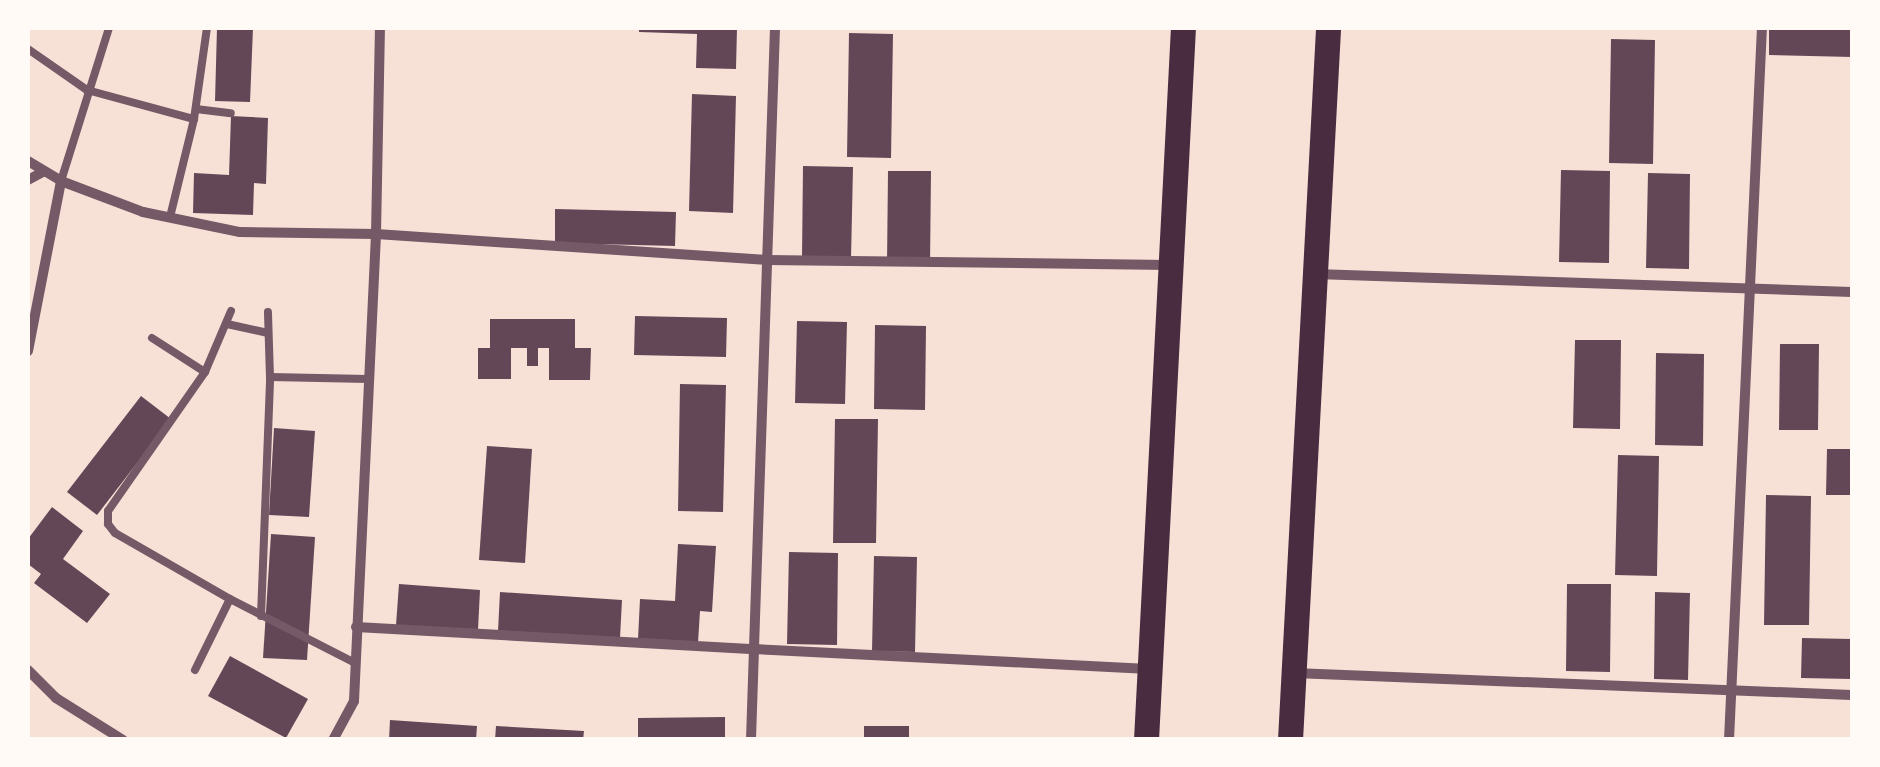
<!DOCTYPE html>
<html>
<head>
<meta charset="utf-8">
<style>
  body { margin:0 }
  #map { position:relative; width:1880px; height:767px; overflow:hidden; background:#f7e1d7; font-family:Inter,sans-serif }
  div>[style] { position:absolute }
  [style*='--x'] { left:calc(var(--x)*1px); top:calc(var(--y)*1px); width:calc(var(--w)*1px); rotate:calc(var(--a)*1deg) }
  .building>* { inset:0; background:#644757 }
  .service>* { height:8px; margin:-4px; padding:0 4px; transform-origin:4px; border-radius:4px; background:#755966 }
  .minor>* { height:10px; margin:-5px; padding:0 5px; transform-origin:5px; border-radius:5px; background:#755966 }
  .trunk>* { height:25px; margin:-12.5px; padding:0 12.5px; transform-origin:12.5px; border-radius:12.5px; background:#4a2c40 }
  span { translate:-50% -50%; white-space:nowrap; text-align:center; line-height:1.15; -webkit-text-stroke:9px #fffaf5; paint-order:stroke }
  .frame { position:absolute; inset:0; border:30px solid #fffaf5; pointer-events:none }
</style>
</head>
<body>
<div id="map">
  <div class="building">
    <div style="clip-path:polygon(217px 28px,253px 28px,250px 102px,215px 101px)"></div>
    <div style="clip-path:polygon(639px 28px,737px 28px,736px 69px,696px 68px,697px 34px,639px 32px)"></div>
    <div style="clip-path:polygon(1769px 28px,1852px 28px,1852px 57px,1769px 55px)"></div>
    <div style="clip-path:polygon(849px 33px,893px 34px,891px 158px,847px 157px)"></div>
    <div style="clip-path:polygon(1611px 39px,1655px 40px,1653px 164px,1609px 163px)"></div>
    <div style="clip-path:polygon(692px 94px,736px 96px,733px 213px,689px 211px)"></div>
    <div style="clip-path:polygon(231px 116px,268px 118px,266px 184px,254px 183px,253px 215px,193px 213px,194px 173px,229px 175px)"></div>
    <div style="clip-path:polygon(803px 166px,853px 167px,851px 259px,802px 258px)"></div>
    <div style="clip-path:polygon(1561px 170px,1610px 171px,1609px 263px,1559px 262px)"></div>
    <div style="clip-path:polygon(888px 171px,931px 171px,930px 266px,887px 265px)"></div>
    <div style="clip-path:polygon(1648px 173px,1690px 174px,1689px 269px,1646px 268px)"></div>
    <div style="clip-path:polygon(555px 209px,676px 212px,675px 246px,555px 243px)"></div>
    <div style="clip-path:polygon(635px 316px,727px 318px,726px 357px,634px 355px)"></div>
    <div style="clip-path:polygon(490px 319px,575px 319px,575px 348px,591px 348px,590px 380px,549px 380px,549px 348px,538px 348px,538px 366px,527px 366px,527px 348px,511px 348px,511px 379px,478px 379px,478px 348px,490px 348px)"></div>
    <div style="clip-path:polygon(797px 321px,847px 322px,845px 404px,795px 403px)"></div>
    <div style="clip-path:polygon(875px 325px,926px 326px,925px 410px,874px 409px)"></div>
    <div style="clip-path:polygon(1575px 340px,1621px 340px,1620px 429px,1573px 428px)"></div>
    <div style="clip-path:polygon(1780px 344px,1819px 344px,1818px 430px,1779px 430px)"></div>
    <div style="clip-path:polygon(1656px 353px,1704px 354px,1703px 446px,1655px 445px)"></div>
    <div style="clip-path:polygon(680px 384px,726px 385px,723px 512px,678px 511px)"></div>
    <div style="clip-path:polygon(141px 396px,171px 419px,97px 515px,67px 492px)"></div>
    <div style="clip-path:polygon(835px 419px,878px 419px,876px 543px,833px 543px)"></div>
    <div style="clip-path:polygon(274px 428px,315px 431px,309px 517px,269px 515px)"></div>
    <div style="clip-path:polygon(487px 446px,532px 449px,525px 563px,479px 560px)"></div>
    <div style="clip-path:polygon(1827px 449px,1852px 449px,1852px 495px,1826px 495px)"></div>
    <div style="clip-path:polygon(1618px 455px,1659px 456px,1657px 576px,1615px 575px)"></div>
    <div style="clip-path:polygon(1766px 495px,1811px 496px,1809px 625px,1764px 625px)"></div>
    <div style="clip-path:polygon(52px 507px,83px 531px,63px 559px,110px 594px,87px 623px,34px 583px,41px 574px,28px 564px,28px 539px)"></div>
    <div style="clip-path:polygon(271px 534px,315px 537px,307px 660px,263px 658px)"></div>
    <div style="clip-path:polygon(678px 544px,716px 546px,712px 612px,700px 611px,698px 643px,638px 639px,640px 599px,675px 601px)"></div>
    <div style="clip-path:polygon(789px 552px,838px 553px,837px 645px,787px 644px)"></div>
    <div style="clip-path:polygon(874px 556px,917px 557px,915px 652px,872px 651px)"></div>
    <div style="clip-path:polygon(399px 584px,480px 590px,478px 630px,396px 625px)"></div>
    <div style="clip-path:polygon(1567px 584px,1611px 584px,1610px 672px,1566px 671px)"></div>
    <div style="clip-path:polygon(500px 592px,622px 600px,620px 638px,498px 631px)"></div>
    <div style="clip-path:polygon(1655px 592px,1690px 593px,1688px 680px,1654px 679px)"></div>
    <div style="clip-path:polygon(1802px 638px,1852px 639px,1852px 679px,1801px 678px)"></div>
    <div style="clip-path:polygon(230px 656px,308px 699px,286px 738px,208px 696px)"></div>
    <div style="clip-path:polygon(725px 717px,725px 740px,638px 740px,638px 718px)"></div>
    <div style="clip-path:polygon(390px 720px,477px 726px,476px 740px,389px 740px)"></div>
    <div style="clip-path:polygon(496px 726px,584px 731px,583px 740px,495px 740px)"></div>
    <div style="clip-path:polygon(864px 726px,909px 726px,909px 740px,864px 740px)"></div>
  </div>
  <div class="service">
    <div style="--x:28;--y:49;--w:72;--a:34.8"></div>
    <div style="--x:87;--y:90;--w:111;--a:15.2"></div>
    <div style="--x:196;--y:109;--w:35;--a:7"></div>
    <div style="--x:61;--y:181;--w:160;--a:-72.6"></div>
    <div style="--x:170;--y:217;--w:101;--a:-76.2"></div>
    <div style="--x:194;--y:119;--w:92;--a:-81.9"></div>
    <div style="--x:231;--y:311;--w:66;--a:113.1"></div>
    <div style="--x:205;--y:372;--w:169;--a:124.9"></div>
    <div style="--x:108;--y:511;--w:13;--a:90"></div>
    <div style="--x:108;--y:524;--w:11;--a:52"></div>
    <div style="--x:115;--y:533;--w:133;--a:29.9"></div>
    <div style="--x:230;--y:599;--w:140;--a:27.1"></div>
    <div style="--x:227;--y:324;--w:42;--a:12.4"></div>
    <div style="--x:152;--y:338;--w:63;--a:32.7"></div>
    <div style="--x:270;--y:377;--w:98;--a:1.2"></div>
    <div style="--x:261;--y:616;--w:239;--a:-87.8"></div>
    <div style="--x:270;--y:377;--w:65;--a:-91.8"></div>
    <div style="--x:195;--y:670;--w:79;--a:-63.8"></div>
  </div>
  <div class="minor">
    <div style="--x:775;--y:28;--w:621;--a:91.94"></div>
    <div style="--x:754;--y:649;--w:395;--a:2.9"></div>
    <div style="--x:28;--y:161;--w:39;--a:31"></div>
    <div style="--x:61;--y:181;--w:88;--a:20.7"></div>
    <div style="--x:143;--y:212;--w:99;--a:11.7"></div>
    <div style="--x:240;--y:232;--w:136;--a:0.8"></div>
    <div style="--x:376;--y:234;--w:206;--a:-88.9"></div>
    <div style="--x:28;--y:180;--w:18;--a:-29"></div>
    <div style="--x:1315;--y:274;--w:537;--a:1.92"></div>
    <div style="--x:28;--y:351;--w:173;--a:-79"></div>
    <div style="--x:356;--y:627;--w:399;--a:3.2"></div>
    <div style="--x:754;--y:649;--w:91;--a:91.9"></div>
    <div style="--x:28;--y:670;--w:40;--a:45"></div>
    <div style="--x:56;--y:698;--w:79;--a:32.1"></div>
    <div style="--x:1294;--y:673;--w:558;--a:2.26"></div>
    <div style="--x:333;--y:740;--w:44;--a:-61.7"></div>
    <div style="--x:354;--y:701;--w:468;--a:-87.3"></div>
    <div style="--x:376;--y:234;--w:391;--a:3.8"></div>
    <div style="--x:766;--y:260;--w:403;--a:0.7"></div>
    <div style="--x:1729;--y:740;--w:713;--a:-87.35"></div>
  </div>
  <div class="trunk">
    <div style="--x:1146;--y:740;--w:713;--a:-87.03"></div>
    <div style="--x:1290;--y:740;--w:713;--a:-86.94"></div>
  </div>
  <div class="frame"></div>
</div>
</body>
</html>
